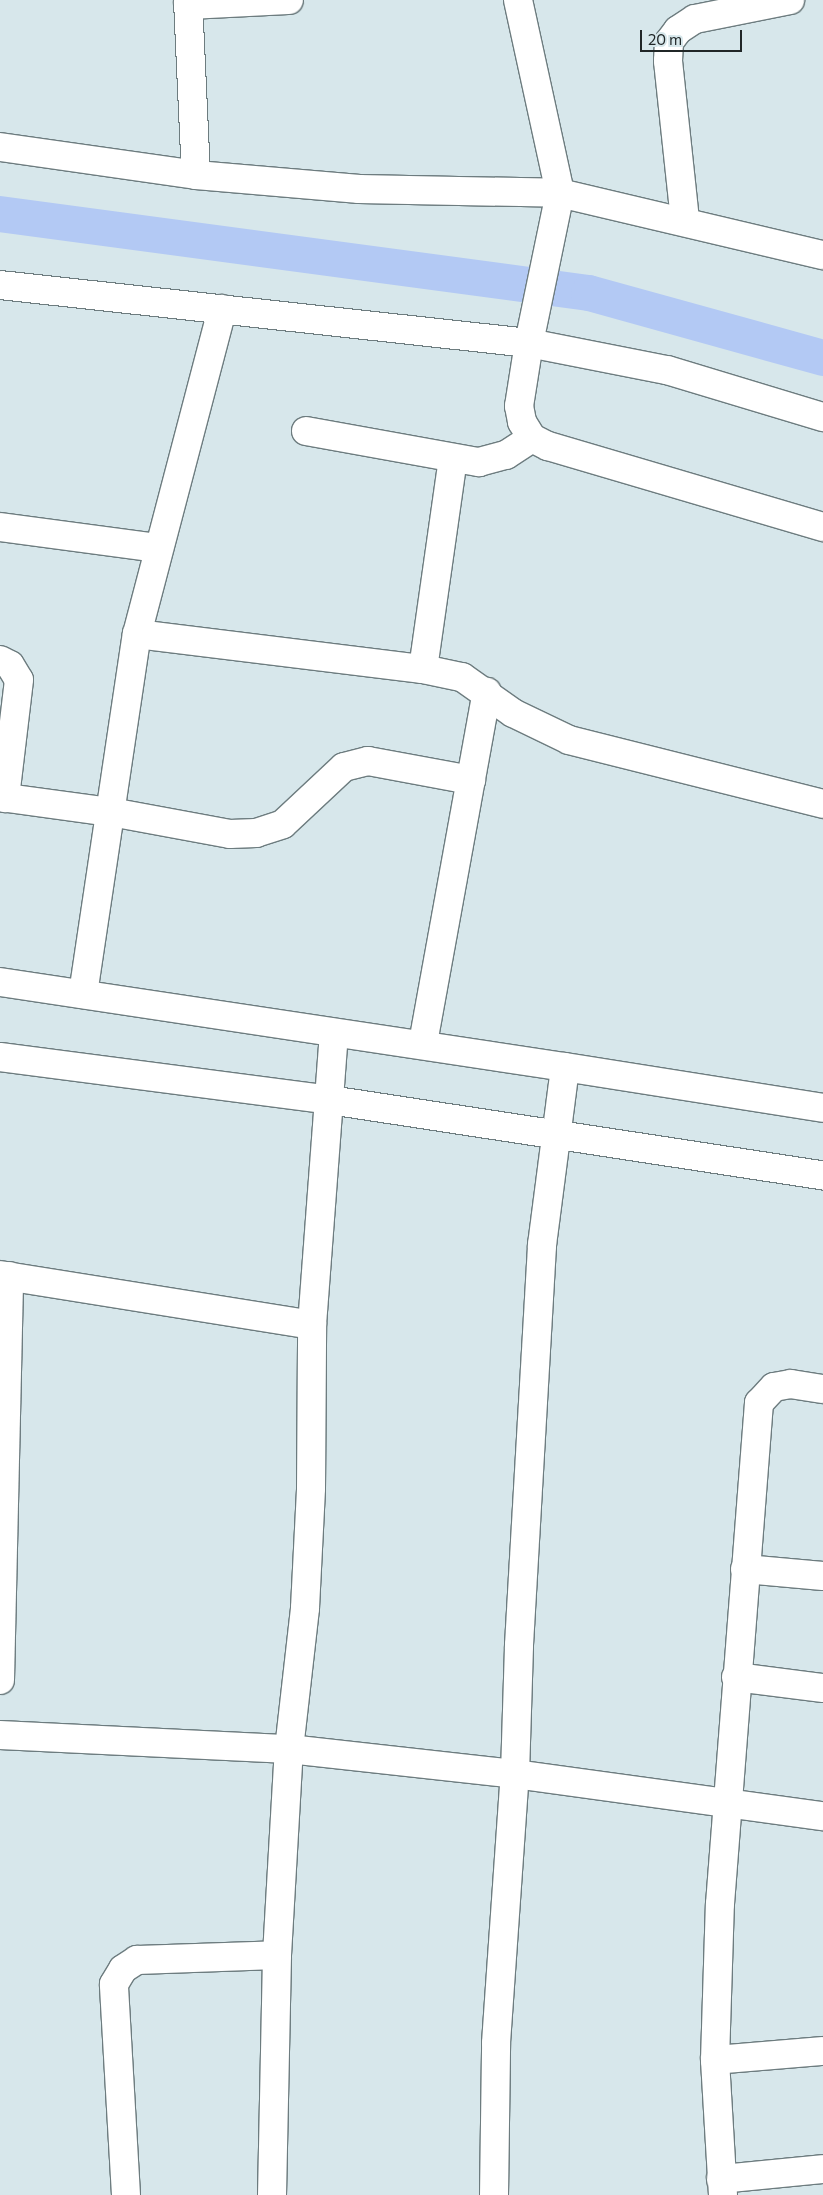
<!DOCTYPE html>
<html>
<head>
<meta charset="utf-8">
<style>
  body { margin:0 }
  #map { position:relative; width:823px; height:2195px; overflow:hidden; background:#d7e7eb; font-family:Commissioner,sans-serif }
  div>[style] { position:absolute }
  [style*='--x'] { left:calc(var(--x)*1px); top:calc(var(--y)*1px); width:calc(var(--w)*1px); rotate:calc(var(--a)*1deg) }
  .canal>* { height:36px; margin:-18px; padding:0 18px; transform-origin:18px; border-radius:18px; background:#b3c9f4 }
  .roads { filter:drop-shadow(1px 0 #6d7c7f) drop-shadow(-1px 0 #6d7c7f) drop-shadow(0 1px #6d7c7f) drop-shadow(0 -1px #6d7c7f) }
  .street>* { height:28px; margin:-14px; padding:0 14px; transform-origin:14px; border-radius:14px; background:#fff }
  .secondary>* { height:28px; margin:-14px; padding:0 14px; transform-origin:14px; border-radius:14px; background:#fff }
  span { translate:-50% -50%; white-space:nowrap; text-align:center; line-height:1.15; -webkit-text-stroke:4px #d7e7eb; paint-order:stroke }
  .scale { position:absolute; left:640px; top:30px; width:102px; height:22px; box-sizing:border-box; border:2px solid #202627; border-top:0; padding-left:6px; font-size:15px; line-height:18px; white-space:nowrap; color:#202627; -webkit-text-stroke:4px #d7e7eb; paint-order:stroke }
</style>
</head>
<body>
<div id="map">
  <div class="canal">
    <div style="--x:0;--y:214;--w:594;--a:7.64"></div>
    <div style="--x:589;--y:293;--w:243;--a:15.5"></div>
  </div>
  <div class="roads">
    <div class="street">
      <div style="--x:188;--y:0;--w:175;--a:87.4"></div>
      <div style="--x:518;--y:0;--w:198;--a:77.7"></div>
      <div style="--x:560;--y:193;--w:153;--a:101.7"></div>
      <div style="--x:529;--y:343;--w:64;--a:99"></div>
      <div style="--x:519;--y:406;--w:16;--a:79"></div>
      <div style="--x:522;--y:422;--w:19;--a:58"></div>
      <div style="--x:532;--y:438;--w:18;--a:27"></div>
      <div style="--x:548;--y:446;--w:287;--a:16.4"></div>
      <div style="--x:188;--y:5;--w:101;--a:-2.8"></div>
      <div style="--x:0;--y:147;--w:198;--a:8.1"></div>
      <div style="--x:196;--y:175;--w:164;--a:4.9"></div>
      <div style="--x:359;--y:189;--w:201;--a:1.1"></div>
      <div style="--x:560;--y:193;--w:270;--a:13.3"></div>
      <div style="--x:685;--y:220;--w:160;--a:-96.1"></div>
      <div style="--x:668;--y:61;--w:19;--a:-87"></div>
      <div style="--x:669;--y:42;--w:15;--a:-53"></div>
      <div style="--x:678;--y:30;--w:20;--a:-33"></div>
      <div style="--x:695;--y:19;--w:97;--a:-11.3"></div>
      <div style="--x:306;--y:431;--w:176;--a:10.2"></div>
      <div style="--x:479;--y:462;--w:28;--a:-15"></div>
      <div style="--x:506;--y:455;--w:31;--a:-33"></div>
      <div style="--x:0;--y:527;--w:159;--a:7.6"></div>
      <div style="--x:137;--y:634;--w:288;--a:7"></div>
      <div style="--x:423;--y:669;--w:40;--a:12"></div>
      <div style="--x:462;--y:677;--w:62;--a:35.2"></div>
      <div style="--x:513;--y:713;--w:62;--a:25.7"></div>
      <div style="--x:569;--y:740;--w:262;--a:14.1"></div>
      <div style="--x:0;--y:660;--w:11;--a:27"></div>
      <div style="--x:10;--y:665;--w:17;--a:59"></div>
      <div style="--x:19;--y:680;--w:119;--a:96.8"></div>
      <div style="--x:423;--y:669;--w:212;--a:-81.9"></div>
      <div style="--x:0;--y:797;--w:112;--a:7.7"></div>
      <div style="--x:111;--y:812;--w:121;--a:10.5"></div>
      <div style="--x:230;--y:834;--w:26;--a:-2"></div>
      <div style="--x:256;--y:833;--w:28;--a:-18"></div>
      <div style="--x:283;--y:824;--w:83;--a:-43.1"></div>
      <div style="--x:344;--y:767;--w:25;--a:-14"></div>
      <div style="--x:368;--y:761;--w:105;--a:10.5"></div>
      <div style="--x:0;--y:982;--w:571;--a:8.56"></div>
      <div style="--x:83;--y:994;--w:364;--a:-81.5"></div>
      <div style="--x:137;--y:634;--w:336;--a:-75.3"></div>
      <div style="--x:423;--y:1043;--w:357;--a:-79.7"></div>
      <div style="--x:0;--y:1057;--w:333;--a:7.4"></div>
      <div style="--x:330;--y:1100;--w:499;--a:8.7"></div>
      <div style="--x:0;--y:1275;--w:316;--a:9.1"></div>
      <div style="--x:745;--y:1569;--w:78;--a:5.1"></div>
      <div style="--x:736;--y:1677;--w:88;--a:7.2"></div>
      <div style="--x:0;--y:1680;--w:404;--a:-88.7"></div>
      <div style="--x:0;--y:1735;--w:289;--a:2.8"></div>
      <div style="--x:289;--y:1749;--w:227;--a:6.3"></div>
      <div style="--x:515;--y:1774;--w:311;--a:7.8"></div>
      <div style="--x:715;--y:2060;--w:108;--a:-4.8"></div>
      <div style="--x:721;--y:2179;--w:102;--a:-5.6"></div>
      <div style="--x:126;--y:2195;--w:211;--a:-93.3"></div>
      <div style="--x:114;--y:1984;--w:17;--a:-59"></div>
      <div style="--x:123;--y:1969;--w:17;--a:-33"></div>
      <div style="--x:137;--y:1960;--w:140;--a:-2"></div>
      <div style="--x:272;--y:2195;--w:240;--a:-88.8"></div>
      <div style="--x:277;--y:1955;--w:206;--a:-86.7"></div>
      <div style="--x:289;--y:1749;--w:142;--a:-83.5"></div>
      <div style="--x:305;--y:1608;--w:120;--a:-87.1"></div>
      <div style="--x:311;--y:1488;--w:163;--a:-89.6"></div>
      <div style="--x:312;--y:1325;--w:293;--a:-85.7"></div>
      <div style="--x:723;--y:2195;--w:135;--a:-93.4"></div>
      <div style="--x:715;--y:2060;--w:156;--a:-88.2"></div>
      <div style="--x:720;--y:1904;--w:503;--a:-85.55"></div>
      <div style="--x:759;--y:1403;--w:22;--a:-47"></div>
      <div style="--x:774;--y:1387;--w:17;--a:-10"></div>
      <div style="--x:791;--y:1384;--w:32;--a:9"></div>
    </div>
    <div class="secondary">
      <div style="--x:0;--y:285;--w:532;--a:6.26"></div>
      <div style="--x:529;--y:343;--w:141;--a:11.1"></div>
      <div style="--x:667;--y:370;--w:163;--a:16.8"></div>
      <div style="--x:494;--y:2195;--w:152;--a:-89.2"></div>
      <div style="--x:496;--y:2043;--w:270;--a:-86"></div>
      <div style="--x:515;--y:1774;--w:129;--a:-88.2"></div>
      <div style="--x:519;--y:1645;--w:401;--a:-86.7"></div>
      <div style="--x:542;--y:1245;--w:179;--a:-82.6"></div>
      <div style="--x:565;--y:1067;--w:261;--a:9"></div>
    </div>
  </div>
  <div class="scale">20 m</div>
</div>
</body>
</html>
